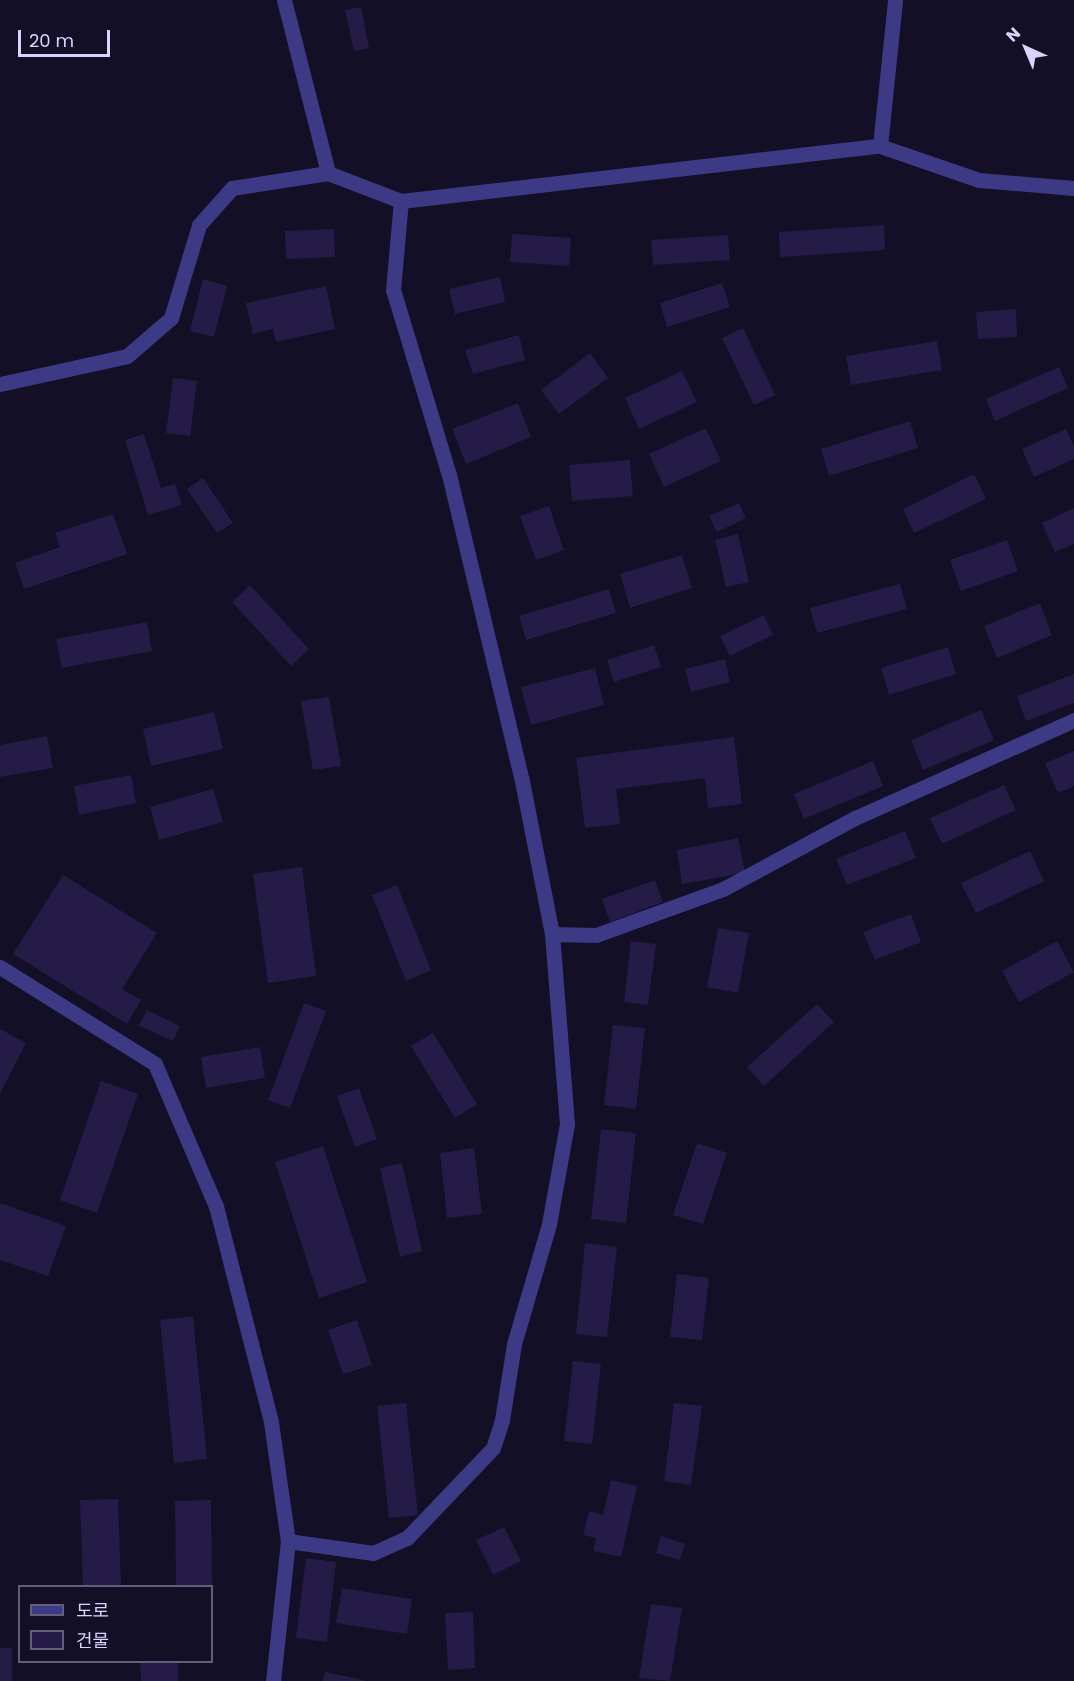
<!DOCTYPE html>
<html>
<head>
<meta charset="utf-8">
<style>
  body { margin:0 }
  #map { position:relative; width:1074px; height:1681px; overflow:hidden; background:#130f26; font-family:Poppins,"Noto Sans KR",sans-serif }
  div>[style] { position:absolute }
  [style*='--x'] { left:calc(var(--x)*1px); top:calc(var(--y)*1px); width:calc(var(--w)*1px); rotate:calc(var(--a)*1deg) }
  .building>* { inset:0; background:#241b47 }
  .minor>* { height:15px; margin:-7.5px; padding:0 7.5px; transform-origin:7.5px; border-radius:7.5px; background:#3d3a85 }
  span { translate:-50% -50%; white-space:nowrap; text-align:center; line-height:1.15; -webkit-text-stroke:5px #130f26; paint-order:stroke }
  .legend { position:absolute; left:18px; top:1585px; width:195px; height:78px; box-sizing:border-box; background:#130f26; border:2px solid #625e7d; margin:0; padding:8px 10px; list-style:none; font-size:18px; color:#d9d4ff }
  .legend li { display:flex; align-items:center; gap:12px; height:30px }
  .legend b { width:30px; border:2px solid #625e7d }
  .north { position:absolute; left:996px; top:18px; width:60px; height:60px; -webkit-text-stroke:4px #130f26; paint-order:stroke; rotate:316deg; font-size:16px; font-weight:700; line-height:24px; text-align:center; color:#d9d4ff }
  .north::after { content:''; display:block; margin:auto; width:21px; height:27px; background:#d9d4ff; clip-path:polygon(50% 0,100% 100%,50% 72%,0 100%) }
  .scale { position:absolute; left:18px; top:30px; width:92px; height:27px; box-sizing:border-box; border:3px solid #d9d4ff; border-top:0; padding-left:8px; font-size:18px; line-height:21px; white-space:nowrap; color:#d9d4ff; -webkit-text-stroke:4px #130f26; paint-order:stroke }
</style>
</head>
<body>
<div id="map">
  <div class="building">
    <div style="clip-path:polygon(361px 7px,369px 48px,354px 51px,345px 10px)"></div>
    <div style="clip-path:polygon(884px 225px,885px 250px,780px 257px,779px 232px)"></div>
    <div style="clip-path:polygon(334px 229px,335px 257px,286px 259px,285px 231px)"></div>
    <div style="clip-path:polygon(512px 234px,571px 238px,569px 266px,510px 262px)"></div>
    <div style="clip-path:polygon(728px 235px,730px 260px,653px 265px,651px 240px)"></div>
    <div style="clip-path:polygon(500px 277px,505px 302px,455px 314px,449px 289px)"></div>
    <div style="clip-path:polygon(203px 279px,227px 286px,214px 337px,190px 331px)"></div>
    <div style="clip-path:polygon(722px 283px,730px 307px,667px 327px,660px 303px)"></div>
    <div style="clip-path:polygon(326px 286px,335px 329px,276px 342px,273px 329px,253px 334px,246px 303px)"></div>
    <div style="clip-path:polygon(1016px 309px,1017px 337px,978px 339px,976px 312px)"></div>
    <div style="clip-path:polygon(743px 328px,775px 395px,754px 405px,722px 338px)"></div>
    <div style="clip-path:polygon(519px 335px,525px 360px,473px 374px,465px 350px)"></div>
    <div style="clip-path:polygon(937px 341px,942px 370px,851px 385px,846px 356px)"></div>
    <div style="clip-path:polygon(590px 353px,608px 378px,559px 414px,541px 390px)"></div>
    <div style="clip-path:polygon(1059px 367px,1068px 388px,995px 421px,986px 399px)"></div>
    <div style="clip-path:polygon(682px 371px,697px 402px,639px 429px,625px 398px)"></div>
    <div style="clip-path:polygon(173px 378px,197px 381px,190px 436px,166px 433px)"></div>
    <div style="clip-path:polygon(518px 403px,531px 437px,466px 464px,452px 429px)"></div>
    <div style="clip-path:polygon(910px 421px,918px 448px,829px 476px,821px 449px)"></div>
    <div style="clip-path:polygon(706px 428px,721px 461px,664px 487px,649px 454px)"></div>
    <div style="clip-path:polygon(1066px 429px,1074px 446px,1074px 459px,1034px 477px,1022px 449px)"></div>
    <div style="clip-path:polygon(144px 434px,161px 488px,175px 484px,182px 505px,148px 515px,125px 440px)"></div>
    <div style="clip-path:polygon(630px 460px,633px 496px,572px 501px,569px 465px)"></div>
    <div style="clip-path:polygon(974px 474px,986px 499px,914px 533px,903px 509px)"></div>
    <div style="clip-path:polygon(203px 478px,233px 523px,217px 533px,187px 489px)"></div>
    <div style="clip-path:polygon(739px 503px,746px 518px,717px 532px,709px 516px)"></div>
    <div style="clip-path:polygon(549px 506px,564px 550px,536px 560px,520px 516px)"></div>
    <div style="clip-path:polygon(1074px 508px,1074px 544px,1055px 552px,1042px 523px)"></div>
    <div style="clip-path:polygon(113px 514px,127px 554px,24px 589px,15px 563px,60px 547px,55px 533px)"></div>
    <div style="clip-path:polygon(738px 534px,749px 582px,726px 587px,715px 540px)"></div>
    <div style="clip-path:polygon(1007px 540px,1018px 571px,961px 591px,950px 560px)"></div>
    <div style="clip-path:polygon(682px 555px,692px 588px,630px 608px,620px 574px)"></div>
    <div style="clip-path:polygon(900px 584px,907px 609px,817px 633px,810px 608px)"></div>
    <div style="clip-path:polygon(250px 585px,309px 649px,291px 666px,232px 602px)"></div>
    <div style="clip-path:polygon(609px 589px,616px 613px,526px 640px,519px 616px)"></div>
    <div style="clip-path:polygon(1040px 603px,1052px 635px,997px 658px,984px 626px)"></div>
    <div style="clip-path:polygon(764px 615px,773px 635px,730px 656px,720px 636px)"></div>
    <div style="clip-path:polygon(147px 622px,152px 651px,62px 668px,56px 639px)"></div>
    <div style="clip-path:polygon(654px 645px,661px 667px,614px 682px,607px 660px)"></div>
    <div style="clip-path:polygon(948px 647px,956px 674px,889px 695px,881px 668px)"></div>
    <div style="clip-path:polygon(725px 659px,730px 682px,691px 692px,685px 669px)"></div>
    <div style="clip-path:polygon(595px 668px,604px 705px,531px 725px,521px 687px)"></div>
    <div style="clip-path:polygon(1074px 674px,1074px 703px,1026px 721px,1017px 696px)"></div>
    <div style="clip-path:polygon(329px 697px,341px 766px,313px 770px,301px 701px)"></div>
    <div style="clip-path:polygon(981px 710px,994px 740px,923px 770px,911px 740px)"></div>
    <div style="clip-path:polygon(214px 712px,223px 749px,151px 766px,143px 729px)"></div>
    <div style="clip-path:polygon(47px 736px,53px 768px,0 777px,0 745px)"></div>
    <div style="clip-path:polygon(734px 737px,742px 804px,708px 808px,705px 778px,616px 789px,620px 824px,585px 828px,576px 758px)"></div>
    <div style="clip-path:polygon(1074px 751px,1074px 786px,1058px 793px,1045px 763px)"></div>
    <div style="clip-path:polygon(873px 761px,883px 786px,804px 819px,794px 794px)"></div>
    <div style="clip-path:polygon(131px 775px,136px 803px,79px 815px,74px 786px)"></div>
    <div style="clip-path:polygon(1004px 785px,1016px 810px,942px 844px,930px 818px)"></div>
    <div style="clip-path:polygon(213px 789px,223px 822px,159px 840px,150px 807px)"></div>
    <div style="clip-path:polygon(905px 831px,916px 858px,847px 885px,836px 859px)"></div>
    <div style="clip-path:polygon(738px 838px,745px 873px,682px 884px,677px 850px)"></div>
    <div style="clip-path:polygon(1030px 851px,1044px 881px,976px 913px,961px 883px)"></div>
    <div style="clip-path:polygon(302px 867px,316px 976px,268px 983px,253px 874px)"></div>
    <div style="clip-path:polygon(63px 875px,157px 933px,122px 989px,141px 1000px,127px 1024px,13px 954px)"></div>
    <div style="clip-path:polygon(655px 880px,663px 902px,610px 922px,602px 899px)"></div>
    <div style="clip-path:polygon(397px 885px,431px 970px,406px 981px,372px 895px)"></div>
    <div style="clip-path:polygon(911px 914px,921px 942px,875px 960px,863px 932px)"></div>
    <div style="clip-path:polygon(718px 928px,749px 933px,738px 993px,707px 987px)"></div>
    <div style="clip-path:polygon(631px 941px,656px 944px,648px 1005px,624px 1002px)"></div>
    <div style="clip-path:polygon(1057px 941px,1074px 972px,1019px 1002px,1002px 971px)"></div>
    <div style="clip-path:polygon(304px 1003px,326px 1011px,290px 1108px,268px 1100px)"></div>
    <div style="clip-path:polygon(817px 1004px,834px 1022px,764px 1086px,747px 1067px)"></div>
    <div style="clip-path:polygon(147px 1010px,180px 1026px,173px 1041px,139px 1026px)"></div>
    <div style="clip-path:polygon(613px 1025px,645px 1028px,636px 1109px,604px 1105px)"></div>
    <div style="clip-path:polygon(0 1029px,26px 1043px,0 1094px)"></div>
    <div style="clip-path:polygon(433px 1033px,477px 1104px,455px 1118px,411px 1046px)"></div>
    <div style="clip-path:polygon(260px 1047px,265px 1078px,206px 1088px,201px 1057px)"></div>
    <div style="clip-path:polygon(101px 1081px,138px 1094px,97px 1213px,60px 1200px)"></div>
    <div style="clip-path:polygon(359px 1088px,377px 1139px,355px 1147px,337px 1096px)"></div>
    <div style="clip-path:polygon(601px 1129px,636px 1133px,626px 1223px,591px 1219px)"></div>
    <div style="clip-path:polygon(697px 1143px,727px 1153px,703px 1224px,673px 1215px)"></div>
    <div style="clip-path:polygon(323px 1146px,367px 1282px,319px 1298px,275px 1162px)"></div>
    <div style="clip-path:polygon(474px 1148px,482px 1214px,447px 1218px,440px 1153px)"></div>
    <div style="clip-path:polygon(402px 1163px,422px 1251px,400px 1257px,380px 1168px)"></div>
    <div style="clip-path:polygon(0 1203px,66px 1226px,48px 1276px,0 1260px)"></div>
    <div style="clip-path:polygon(585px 1243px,617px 1247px,607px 1337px,576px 1334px)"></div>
    <div style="clip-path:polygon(677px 1274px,709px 1278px,702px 1340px,670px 1337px)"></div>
    <div style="clip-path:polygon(193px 1316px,207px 1459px,174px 1463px,160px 1320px)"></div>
    <div style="clip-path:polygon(357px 1320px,372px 1365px,343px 1374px,328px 1330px)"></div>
    <div style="clip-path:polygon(573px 1361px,601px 1364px,592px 1444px,564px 1441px)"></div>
    <div style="clip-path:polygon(406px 1403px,418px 1515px,389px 1518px,377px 1406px)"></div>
    <div style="clip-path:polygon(674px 1403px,702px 1406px,691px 1485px,664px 1481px)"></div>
    <div style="clip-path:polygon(611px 1480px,637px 1486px,621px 1557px,593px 1551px,596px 1538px,583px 1535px,589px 1511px,603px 1515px)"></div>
    <div style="clip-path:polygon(118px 1499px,121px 1586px,83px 1586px,80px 1500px)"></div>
    <div style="clip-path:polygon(211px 1500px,212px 1586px,176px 1586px,175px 1501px)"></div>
    <div style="clip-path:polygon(504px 1527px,521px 1561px,493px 1575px,476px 1540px)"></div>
    <div style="clip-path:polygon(661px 1536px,685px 1544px,680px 1560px,656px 1553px)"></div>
    <div style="clip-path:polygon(306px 1558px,336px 1562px,327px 1642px,296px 1638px)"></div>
    <div style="clip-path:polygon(342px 1588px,412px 1599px,407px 1634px,336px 1623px)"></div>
    <div style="clip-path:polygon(651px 1604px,682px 1608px,670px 1681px,639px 1678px)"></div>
    <div style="clip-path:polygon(473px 1612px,475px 1668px,448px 1670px,445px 1613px)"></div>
    <div style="clip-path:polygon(0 1648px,12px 1648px,12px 1681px,0 1681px)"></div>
    <div style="clip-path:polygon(140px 1662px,178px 1662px,178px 1681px,141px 1681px)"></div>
    <div style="clip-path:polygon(325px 1672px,364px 1680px,364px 1681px,323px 1681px)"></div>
  </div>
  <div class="minor">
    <div style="--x:284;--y:0;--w:179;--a:75.7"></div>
    <div style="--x:880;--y:146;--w:147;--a:-84.1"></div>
    <div style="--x:0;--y:384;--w:130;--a:-12.4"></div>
    <div style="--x:127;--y:356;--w:58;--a:-40.8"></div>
    <div style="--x:171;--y:318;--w:97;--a:-73.2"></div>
    <div style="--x:199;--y:225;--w:50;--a:-48.3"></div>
    <div style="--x:232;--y:188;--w:97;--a:-8.9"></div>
    <div style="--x:328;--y:173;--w:78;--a:21"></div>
    <div style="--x:401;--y:201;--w:482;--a:-6.6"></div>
    <div style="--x:880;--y:146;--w:105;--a:19"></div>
    <div style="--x:979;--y:180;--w:95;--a:4.8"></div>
    <div style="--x:552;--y:934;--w:44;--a:1.3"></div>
    <div style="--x:596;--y:935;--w:135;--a:-19.9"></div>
    <div style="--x:723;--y:889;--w:150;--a:-28.3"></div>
    <div style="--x:855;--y:818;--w:240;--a:-24.1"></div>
    <div style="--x:0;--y:967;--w:183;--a:32"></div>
    <div style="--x:155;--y:1064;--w:155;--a:66.8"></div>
    <div style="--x:216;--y:1206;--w:223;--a:75.7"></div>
    <div style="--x:271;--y:1422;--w:120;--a:81.9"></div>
    <div style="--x:288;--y:1541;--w:141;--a:96.1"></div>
    <div style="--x:288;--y:1541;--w:86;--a:8"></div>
    <div style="--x:373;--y:1553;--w:37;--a:-24"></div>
    <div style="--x:407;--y:1538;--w:124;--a:-46.3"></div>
    <div style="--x:493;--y:1448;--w:29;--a:-72"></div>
    <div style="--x:502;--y:1420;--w:77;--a:-81"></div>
    <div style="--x:514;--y:1344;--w:125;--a:-73.7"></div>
    <div style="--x:549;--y:1224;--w:102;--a:-79.8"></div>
    <div style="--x:567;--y:1124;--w:191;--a:-94.5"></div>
    <div style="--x:552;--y:934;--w:156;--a:-101.1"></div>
    <div style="--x:522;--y:781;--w:315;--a:-103.4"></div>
    <div style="--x:449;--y:475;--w:193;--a:-106.8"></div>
    <div style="--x:393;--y:290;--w:89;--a:-84.9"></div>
  </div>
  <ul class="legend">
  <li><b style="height:8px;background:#3d3a85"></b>도로</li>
  <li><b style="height:16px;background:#241b47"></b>건물</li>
  </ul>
  <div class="north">N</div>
  <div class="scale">20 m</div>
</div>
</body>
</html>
